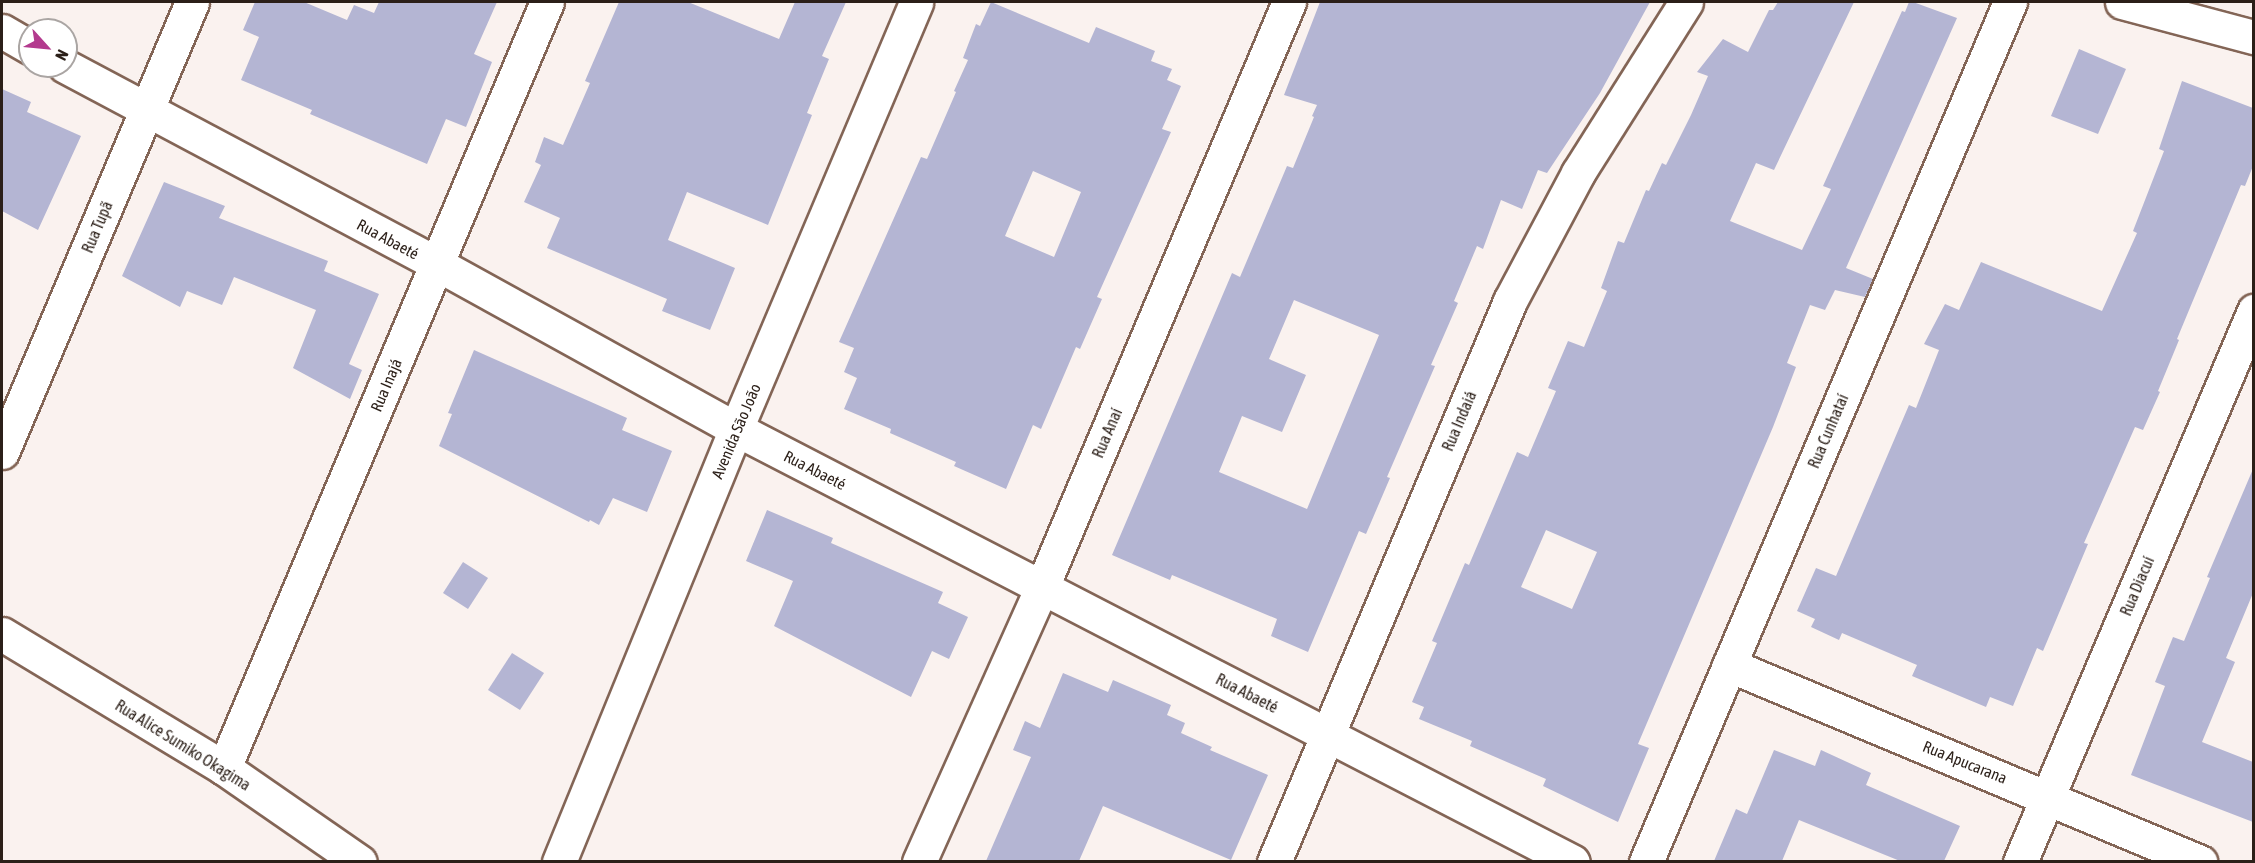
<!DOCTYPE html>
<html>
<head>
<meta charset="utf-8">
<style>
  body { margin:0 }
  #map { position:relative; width:2255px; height:863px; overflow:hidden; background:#faf2ef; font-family:"Asap Condensed",sans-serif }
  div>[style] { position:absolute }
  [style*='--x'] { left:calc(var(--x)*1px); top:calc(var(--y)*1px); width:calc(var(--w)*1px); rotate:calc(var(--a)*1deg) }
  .building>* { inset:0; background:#b4b5d3 }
  .roads { filter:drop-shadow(2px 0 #836556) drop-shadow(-2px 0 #836556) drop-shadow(0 2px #836556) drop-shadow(0 -2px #836556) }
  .minor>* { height:33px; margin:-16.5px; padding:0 16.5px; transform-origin:16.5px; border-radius:16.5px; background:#fff }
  span { translate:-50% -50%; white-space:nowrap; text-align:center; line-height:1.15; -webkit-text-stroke:5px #fff; paint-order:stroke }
  .street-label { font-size:16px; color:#2b1f18 }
  .frame { position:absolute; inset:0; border:3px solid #2b1f18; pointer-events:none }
  .north { position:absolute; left:18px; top:18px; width:60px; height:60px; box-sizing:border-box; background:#fff; border:2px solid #aaa5a3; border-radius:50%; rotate:117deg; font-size:16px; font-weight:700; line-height:24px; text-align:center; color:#2b1f18 }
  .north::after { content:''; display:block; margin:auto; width:21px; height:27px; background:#b33a8e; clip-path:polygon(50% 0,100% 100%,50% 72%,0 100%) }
</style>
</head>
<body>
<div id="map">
  <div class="building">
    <div style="clip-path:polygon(255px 2px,304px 2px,347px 20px,354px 5px,374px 13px,379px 2px,497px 2px,474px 54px,492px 62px,466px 127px,446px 119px,427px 164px,310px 114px,312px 110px,241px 80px,259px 37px,243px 30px)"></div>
    <div style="clip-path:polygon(619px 2px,688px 2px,779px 39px,795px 2px,846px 2px,822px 56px,829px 59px,807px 113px,812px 115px,768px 225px,687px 192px,668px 240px,735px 268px,710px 330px,662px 311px,667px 299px,547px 248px,560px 218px,524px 202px,541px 165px,535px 162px,544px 137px,563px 145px,590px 83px,585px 81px)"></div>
    <div style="clip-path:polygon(evenodd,991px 2px,1089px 43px,1096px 27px,1155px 51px,1151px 61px,1172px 69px,1167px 80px,1181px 86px,1162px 129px,1171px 132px,1097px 297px,1102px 299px,1080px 349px,1076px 347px,1041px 429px,1033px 425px,1006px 489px,954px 466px,956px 462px,890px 433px,891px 429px,844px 409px,857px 378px,844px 372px,854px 348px,839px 342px,921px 157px,927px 159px,956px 92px,954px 91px,968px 60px,963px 58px,976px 24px,980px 26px,991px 2px,1033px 171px,1081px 192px,1054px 257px,1005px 236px,1033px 171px)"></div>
    <div style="clip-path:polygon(evenodd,1320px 2px,1650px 2px,1600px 93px,1547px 173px,1538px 170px,1522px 209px,1501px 200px,1483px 249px,1477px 246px,1454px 301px,1458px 303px,1431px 365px,1435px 366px,1387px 477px,1390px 478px,1366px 534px,1359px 531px,1308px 652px,1271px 636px,1277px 619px,1172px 575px,1170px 580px,1112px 555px,1232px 273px,1240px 277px,1287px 166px,1293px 168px,1314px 117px,1312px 116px,1317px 105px,1284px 95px,1320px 2px,1294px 300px,1379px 335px,1307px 509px,1219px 472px,1242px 416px,1282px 432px,1306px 375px,1269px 359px,1294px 300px)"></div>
    <div style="clip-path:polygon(evenodd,1778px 2px,1854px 2px,1774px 170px,1756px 163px,1730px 221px,1802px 250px,1831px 189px,1823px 186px,1902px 11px,1905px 12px,1909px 2px,1913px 2px,1957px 18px,1846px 268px,1873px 279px,1865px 297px,1835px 290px,1825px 310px,1810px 305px,1787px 363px,1796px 367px,1773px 427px,1638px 744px,1649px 748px,1618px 822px,1543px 786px,1546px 779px,1470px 746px,1472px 741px,1419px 719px,1424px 707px,1412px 702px,1437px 643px,1432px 641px,1465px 563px,1469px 565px,1517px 452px,1528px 457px,1556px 391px,1548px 388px,1568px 341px,1584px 347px,1607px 291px,1601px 288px,1618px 241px,1624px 243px,1646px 190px,1649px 191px,1662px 163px,1666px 165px,1691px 115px,1708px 76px,1697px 72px,1723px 39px,1748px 52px,1769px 10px,1773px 10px,1778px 2px,1546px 530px,1597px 552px,1572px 609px,1521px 587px,1546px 530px)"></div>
    <div style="clip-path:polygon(2079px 49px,2126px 69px,2098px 134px,2051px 116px)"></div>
    <div style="clip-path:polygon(2182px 81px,2253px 108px,2253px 166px,2245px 186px,2241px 185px,2177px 339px,2179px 340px,2158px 391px,2160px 392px,2143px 430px,2135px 427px,2084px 543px,2088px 544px,2043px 651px,2037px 648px,2013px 706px,1990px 697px,1986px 707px,1912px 676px,1917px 665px,1842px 633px,1839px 640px,1811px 627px,1815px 619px,1797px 611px,1816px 568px,1836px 576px,1909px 405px,1916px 408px,1939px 350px,1924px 344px,1945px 304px,1959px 310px,1981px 262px,2102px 311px,2137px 233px,2133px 231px,2164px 151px,2159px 149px)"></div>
    <div style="clip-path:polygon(2px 89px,31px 102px,27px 112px,81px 136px,38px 230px,2px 211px)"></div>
    <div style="clip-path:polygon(164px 182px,225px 206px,219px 218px,328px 261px,324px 271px,379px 294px,349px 364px,362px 370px,350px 399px,293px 368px,316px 310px,234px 277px,222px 305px,187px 291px,180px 307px,122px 276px)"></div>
    <div style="clip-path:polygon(474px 350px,627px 418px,622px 430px,672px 451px,647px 512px,613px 498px,599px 525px,590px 520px,589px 522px,439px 446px,452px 414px,448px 413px)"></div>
    <div style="clip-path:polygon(2253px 469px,2253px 593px,2226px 658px,2235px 662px,2202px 742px,2253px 762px,2253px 822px,2131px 775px,2165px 686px,2155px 682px,2173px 637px,2184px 641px,2210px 578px,2207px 577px)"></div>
    <div style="clip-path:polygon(767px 510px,833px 538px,831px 543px,943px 592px,938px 603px,968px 617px,949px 659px,932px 651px,911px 697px,774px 626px,793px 581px,746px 561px)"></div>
    <div style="clip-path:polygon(463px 562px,488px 578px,468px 609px,443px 593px)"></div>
    <div style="clip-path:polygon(512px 653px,544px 673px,520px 710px,488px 690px)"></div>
    <div style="clip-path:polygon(1063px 673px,1108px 692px,1113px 680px,1171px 705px,1167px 715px,1185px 723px,1181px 733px,1212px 747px,1210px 750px,1268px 775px,1231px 860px,1103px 806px,1079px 861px,986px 861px,1031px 757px,1013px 750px,1025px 721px,1040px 728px)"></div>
    <div style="clip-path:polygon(1774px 750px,1815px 766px,1821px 750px,1871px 773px,1866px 785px,1960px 826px,1944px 861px,1900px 861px,1799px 820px,1782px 861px,1714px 861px,1736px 809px,1747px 814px)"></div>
  </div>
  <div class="roads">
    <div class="minor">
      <div style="--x:2122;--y:2;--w:137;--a:14.9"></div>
      <div style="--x:2;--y:31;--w:32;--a:30"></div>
      <div style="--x:65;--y:66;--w:421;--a:28"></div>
      <div style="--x:437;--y:264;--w:342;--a:28.9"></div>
      <div style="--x:736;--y:429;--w:942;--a:27.35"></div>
      <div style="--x:2;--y:452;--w:488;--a:-67.1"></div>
      <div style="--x:2;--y:634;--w:259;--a:31.1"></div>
      <div style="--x:224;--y:768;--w:165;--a:34.7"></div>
      <div style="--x:1729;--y:665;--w:511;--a:22.7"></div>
      <div style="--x:224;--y:768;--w:831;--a:-67.14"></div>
      <div style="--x:559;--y:862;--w:468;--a:-67.8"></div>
      <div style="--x:736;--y:429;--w:463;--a:-67.1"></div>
      <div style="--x:919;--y:862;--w:301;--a:-65.9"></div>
      <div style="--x:1042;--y:587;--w:635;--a:-67.11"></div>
      <div style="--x:1274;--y:862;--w:609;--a:-67.18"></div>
      <div style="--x:1510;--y:301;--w:145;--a:-62"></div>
      <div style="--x:1578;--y:173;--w:202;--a:-57.7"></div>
      <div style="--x:1646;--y:862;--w:934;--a:-67.06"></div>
      <div style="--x:2020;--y:862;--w:599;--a:-66.99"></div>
    </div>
  </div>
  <div class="street-label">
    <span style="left:97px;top:227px;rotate:-67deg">Rua Tupã</span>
    <span style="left:388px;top:239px;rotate:28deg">Rua Abaeté</span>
    <span style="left:386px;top:385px;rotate:-67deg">Rua Inajá</span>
    <span style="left:1459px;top:421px;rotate:-67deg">Rua Indaiá</span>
    <span style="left:736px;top:431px;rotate:-67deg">Avenida São João</span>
    <span style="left:1828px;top:431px;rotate:-67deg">Rua Cunhataí</span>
    <span style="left:1107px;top:433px;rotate:-67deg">Rua Anaí</span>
    <span style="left:815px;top:470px;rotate:27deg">Rua Abaeté</span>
    <span style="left:2137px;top:586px;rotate:-67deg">Rua Diacuí</span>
    <span style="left:1247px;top:693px;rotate:27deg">Rua Abaeté</span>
    <span style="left:183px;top:745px;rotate:32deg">Rua Alice Sumiko Okagima</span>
    <span style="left:1965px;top:762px;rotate:22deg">Rua Apucarana</span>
  </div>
  <div class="frame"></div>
  <div class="north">N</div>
</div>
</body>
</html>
